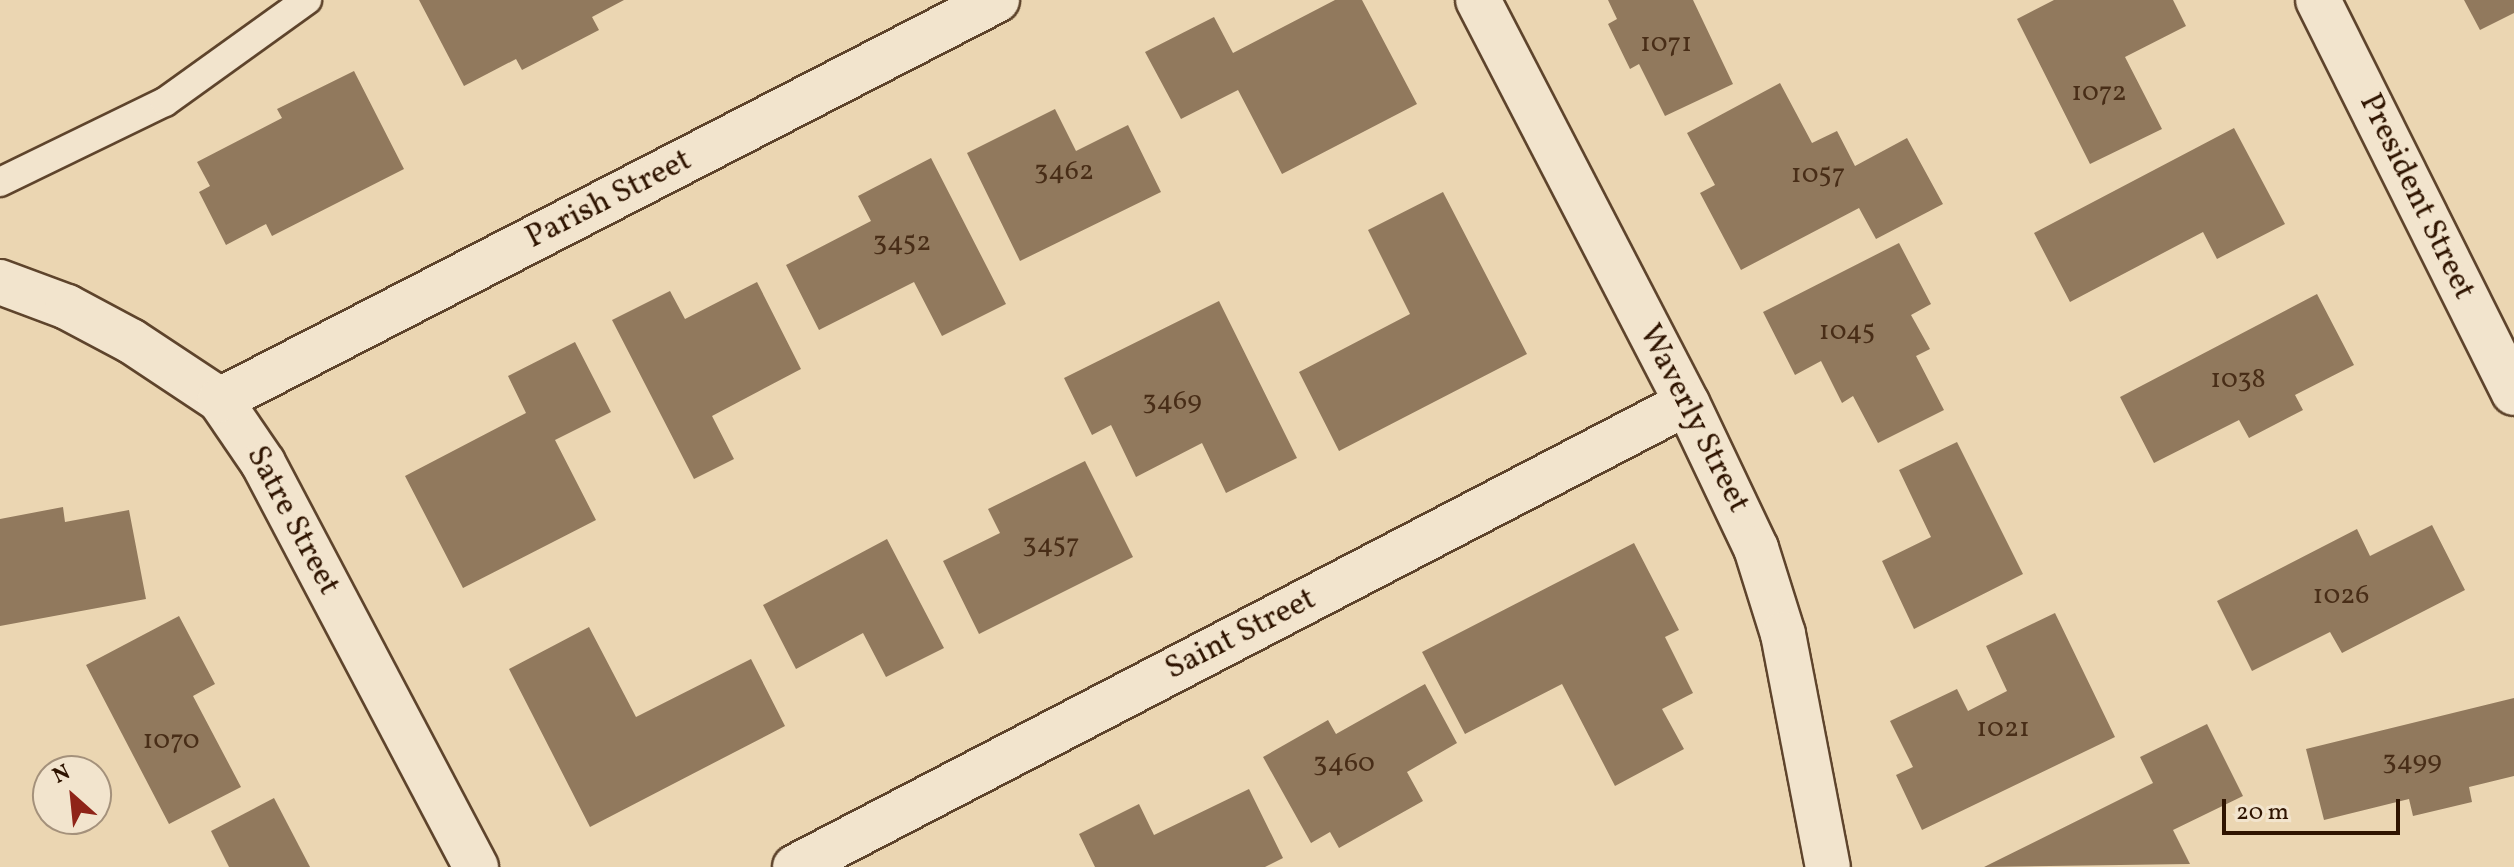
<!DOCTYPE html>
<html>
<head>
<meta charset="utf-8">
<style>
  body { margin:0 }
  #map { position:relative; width:2514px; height:867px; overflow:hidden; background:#ebd6b2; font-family:Vollkorn,serif }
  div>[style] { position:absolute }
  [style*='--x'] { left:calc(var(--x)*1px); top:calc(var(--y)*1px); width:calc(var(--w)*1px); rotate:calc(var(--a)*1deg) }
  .building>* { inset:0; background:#91795d }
  .roads { filter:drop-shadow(2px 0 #5e442c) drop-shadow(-2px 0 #5e442c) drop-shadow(0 2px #5e442c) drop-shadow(0 -2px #5e442c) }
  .service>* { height:28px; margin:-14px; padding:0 14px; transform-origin:14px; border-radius:14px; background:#f2e4cd }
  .minor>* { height:44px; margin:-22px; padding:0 22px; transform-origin:22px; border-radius:22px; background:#f2e4cd }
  span { translate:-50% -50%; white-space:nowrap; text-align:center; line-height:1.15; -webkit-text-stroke:7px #f2e4cd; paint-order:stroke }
  .number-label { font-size:28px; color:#482d17 }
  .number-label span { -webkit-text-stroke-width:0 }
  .street-label { font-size:32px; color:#2f1400 }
  .north { position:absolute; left:32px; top:755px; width:80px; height:80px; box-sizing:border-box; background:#f2e4cd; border:2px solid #a4917b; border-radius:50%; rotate:333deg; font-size:22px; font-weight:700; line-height:32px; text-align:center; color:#2f1400 }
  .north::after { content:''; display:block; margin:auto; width:28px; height:36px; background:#8f2418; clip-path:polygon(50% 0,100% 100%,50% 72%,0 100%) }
  .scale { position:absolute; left:2222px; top:799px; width:178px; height:36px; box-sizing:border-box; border:4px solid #2f1400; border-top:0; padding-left:10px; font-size:24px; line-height:28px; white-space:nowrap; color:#2f1400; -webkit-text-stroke:6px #f2e4cd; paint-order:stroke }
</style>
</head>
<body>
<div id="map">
  <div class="building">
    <div style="clip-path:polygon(419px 0,624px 0,592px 17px,599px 30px,522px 70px,516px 59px,464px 86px)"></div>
    <div style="clip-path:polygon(1335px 0,1362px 0,1417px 104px,1282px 174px,1238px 90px,1181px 119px,1145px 52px,1214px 17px,1233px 53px)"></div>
    <div style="clip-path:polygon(1608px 0,1693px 0,1733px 84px,1665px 116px,1639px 64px,1630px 69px,1608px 24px,1617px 19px)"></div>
    <div style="clip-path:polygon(2054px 0,2173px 0,2186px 26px,2125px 57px,2162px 129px,2090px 164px,2017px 19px)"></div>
    <div style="clip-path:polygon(2464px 0,2514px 0,2514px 13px,2480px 30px)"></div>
    <div style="clip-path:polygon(354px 71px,404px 169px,272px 236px,266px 224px,226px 245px,199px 192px,210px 186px,197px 162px,282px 118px,277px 109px)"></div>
    <div style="clip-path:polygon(1780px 83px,1812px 143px,1837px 131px,1855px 166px,1907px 138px,1943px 204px,1876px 239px,1859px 208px,1741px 270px,1700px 193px,1715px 185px,1687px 133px)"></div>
    <div style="clip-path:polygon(1055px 109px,1076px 151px,1128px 125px,1161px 192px,1020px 261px,967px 153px)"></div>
    <div style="clip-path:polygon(2234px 128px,2285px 224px,2217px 259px,2203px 232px,2070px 302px,2034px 233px)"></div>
    <div style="clip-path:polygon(931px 158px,1006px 304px,942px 336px,914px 282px,819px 330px,786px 265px,871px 221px,858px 196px)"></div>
    <div style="clip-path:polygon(1443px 192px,1527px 354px,1339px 451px,1299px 372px,1410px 314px,1368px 230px)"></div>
    <div style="clip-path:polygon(1899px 243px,1931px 304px,1911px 315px,1930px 349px,1916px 356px,1944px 410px,1878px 443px,1853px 396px,1842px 403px,1821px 361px,1795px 375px,1763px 312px)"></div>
    <div style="clip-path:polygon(757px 282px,801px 369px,712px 416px,734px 459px,694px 479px,612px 320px,670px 291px,685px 319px)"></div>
    <div style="clip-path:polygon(2317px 294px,2354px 365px,2295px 395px,2303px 410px,2249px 438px,2239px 420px,2154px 463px,2120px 397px)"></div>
    <div style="clip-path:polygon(1219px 301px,1297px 458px,1226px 493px,1202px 443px,1136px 477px,1111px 425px,1092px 435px,1064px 378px)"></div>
    <div style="clip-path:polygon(575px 342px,611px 412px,555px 440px,596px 520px,463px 588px,405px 476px,526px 413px,508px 376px)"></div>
    <div style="clip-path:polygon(1957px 442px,2023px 574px,1914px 629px,1882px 561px,1931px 537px,1899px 470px)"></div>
    <div style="clip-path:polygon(1085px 461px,1133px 557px,979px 634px,943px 561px,1000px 533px,988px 509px)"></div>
    <div style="clip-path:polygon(63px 507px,65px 522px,129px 510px,146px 599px,0 626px,0 519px)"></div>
    <div style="clip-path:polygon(2432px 525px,2465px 590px,2342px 653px,2330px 632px,2252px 671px,2217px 601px,2357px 529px,2370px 556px)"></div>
    <div style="clip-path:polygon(887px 539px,944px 648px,886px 677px,863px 633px,796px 669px,763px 605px)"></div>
    <div style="clip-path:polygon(1634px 543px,1679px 630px,1665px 637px,1693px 693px,1662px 709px,1684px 749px,1615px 786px,1562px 684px,1465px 734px,1422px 652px)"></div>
    <div style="clip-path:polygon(2055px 613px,2115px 737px,1922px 830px,1896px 775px,1913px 767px,1890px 721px,1957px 689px,1968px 711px,2007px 691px,1986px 646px)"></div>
    <div style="clip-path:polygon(179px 616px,215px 684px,193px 696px,241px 787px,169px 824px,86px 665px)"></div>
    <div style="clip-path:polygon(589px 627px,636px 717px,751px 659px,785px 726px,590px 827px,509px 669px)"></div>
    <div style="clip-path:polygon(1425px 684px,1457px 743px,1407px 772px,1423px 801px,1339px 848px,1330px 832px,1311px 843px,1263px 757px,1328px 720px,1336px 734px)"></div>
    <div style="clip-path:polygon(2514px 698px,2514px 776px,2469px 787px,2472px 802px,2413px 816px,2409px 799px,2324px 820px,2306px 749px)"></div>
    <div style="clip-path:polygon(2207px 724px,2243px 796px,2173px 830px,2190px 864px,1984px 867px,2153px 783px,2140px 757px)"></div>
    <div style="clip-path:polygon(1249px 789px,1283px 858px,1265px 867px,1095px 867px,1079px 834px,1139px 804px,1154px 835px)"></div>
    <div style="clip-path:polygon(274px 798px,310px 867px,229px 867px,211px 831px)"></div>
  </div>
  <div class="roads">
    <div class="service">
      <div style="--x:0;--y:182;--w:183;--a:-25.9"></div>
      <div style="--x:165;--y:102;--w:175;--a:-35.7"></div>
    </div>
    <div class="minor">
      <div style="--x:1478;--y:0;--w:454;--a:62.6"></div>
      <div style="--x:1687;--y:403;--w:161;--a:64.6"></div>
      <div style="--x:1756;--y:548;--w:90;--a:72.6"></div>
      <div style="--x:1783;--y:634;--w:237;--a:79.1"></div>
      <div style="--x:2318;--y:0;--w:439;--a:63.5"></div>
      <div style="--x:0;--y:282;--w:72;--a:20.5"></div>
      <div style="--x:67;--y:307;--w:72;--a:28"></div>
      <div style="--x:131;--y:341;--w:107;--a:33.5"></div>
      <div style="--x:220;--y:400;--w:76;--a:55.7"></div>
      <div style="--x:263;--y:463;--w:457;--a:62.2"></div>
      <div style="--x:220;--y:400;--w:874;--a:-27.24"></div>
      <div style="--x:795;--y:867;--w:1005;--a:-27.48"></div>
    </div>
  </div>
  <div class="number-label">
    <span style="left:1666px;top:44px">1071</span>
    <span style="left:2099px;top:93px">1072</span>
    <span style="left:1064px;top:172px">3462</span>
    <span style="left:1818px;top:175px">1057</span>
    <span style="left:902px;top:243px">3452</span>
    <span style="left:1847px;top:332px">1045</span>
    <span style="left:2238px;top:380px">1038</span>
    <span style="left:1172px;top:402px">3469</span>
    <span style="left:1051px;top:545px">3457</span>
    <span style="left:2341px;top:596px">1026</span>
    <span style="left:2003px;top:729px">1021</span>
    <span style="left:171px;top:741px">1070</span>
    <span style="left:2412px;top:762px">3499</span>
    <span style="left:1344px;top:764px">3460</span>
  </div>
  <div class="street-label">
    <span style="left:2416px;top:197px;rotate:64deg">President Street</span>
    <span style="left:609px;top:200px;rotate:-27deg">Parish Street</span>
    <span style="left:1693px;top:419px;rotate:63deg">Waverly Street</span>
    <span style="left:292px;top:521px;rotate:62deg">Satre Street</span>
    <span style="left:1241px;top:635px;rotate:-27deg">Saint Street</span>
  </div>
  <div class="north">N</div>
  <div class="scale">20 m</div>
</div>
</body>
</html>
